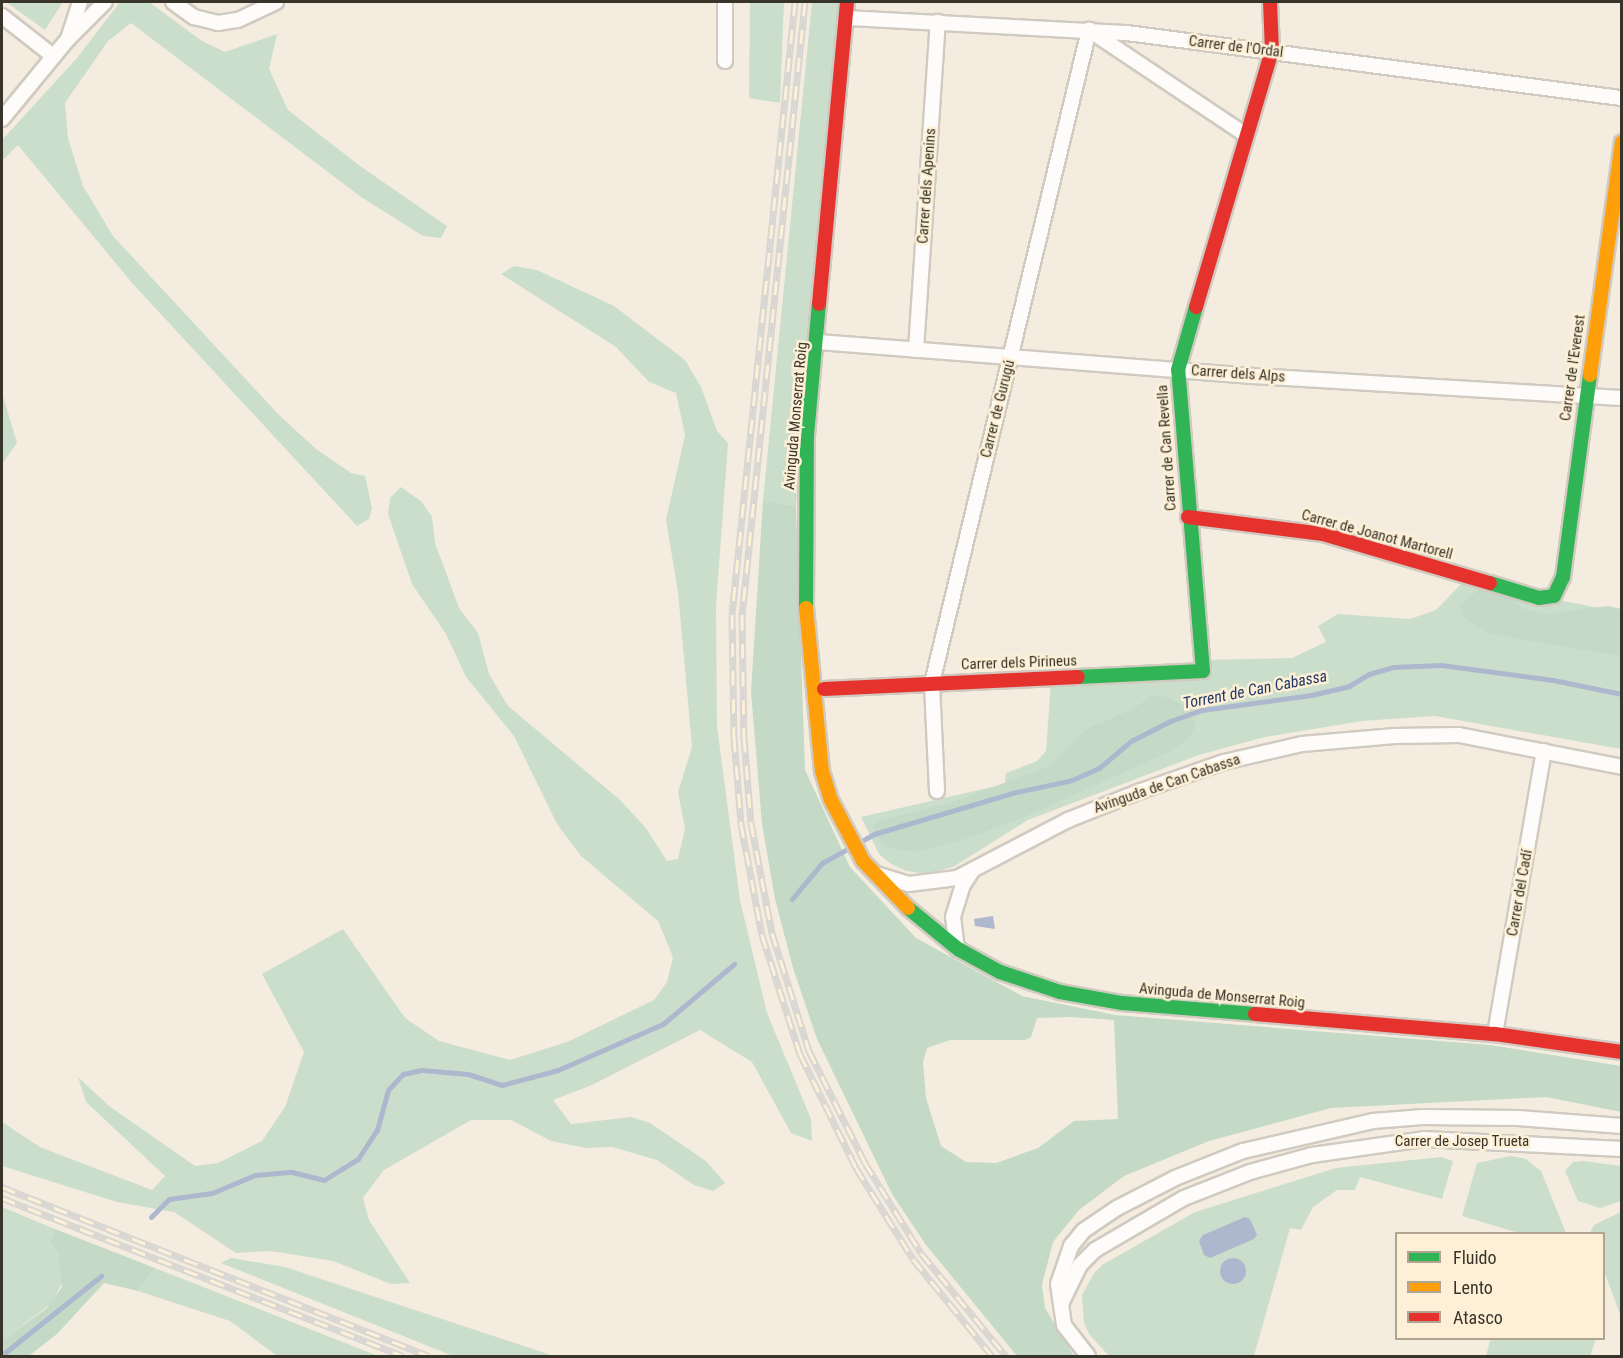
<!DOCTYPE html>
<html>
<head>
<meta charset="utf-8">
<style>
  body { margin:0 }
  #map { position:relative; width:1623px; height:1358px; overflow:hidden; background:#f4eddf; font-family:"Roboto Condensed",sans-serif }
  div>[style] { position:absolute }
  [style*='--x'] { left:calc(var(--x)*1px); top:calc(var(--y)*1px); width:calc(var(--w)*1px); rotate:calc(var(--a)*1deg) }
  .green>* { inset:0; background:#cbdecc }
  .forest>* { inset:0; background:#c4dac7 }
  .water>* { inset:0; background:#adb8ce }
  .round { border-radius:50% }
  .stream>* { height:5px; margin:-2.5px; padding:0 2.5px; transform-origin:2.5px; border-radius:2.5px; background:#adb8ce }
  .roads { filter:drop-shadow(2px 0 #d0cac0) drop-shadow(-2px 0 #d0cac0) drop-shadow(0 2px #d0cac0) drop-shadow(0 -2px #d0cac0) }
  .street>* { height:14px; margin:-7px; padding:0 7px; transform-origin:7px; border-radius:7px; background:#fdfcfa }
  .fast>* { height:14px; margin:-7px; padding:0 7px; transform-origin:7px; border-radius:7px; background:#30b455 }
  .slow>* { height:14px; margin:-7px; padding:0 7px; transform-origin:7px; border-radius:7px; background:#ff9f0a }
  .jam>* { height:14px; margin:-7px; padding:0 7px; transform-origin:7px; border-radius:7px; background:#e5322d }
  .rail>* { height:7px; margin-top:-3.5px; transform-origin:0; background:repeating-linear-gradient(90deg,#fdf0d6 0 14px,#d8d6d2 0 28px); box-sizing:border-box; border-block:2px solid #d8d6d2 }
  span { translate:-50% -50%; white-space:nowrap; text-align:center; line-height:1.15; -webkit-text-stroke:5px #fdf0d6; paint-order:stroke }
  .street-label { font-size:15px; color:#39342a }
  .water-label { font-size:16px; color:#213867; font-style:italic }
  .frame { position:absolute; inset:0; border:3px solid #39342a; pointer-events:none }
  .legend { position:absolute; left:1395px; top:1232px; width:210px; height:108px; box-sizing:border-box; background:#fdf0d6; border:2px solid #afa591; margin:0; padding:8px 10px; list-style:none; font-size:18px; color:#39342a }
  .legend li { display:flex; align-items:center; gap:12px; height:30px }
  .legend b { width:30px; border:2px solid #afa591 }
</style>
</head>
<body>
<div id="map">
  <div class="green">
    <div style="clip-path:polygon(6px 2px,63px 2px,45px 30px)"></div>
    <div style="clip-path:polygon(120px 2px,149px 2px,202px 41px,225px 52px,277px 34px,269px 69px,288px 110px,360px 166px,447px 226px,441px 238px,423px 236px,361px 197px,131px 23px,108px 41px,65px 103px,68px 138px,83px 186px,113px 236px,280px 416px,316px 449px,351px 473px,365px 476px,372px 508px,369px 519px,357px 526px,132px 283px,18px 145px,2px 161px,2px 140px,77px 58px)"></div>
    <div style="clip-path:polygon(750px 2px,784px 2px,780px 103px,749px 98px)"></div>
    <div style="clip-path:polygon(812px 2px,840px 2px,796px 506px,763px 500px)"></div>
    <div style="clip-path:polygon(514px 266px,537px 270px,614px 306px,685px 360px,701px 387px,717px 431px,728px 443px,716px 606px,717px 726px,740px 900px,767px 1013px,811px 1119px,812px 1141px,791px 1133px,752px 1062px,700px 1030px,592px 1085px,553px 1100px,571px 1124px,631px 1117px,650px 1123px,706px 1161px,725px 1183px,713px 1191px,694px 1185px,657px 1160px,612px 1147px,586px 1148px,551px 1141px,511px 1120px,471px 1120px,384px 1170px,363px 1198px,369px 1220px,410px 1283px,391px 1284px,333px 1261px,271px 1251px,236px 1253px,174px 1212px,117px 1202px,2px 1166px,2px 1122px,40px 1147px,152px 1190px,165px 1176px,86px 1102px,78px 1077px,109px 1106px,195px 1166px,218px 1163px,262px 1141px,285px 1107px,304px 1052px,262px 974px,343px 929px,405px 1018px,439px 1041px,510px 1060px,567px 1042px,654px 1000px,667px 982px,673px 957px,658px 921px,581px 856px,557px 824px,514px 736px,466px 677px,446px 634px,412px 584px,388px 514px,390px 498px,401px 487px,422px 502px,432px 517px,435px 543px,459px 608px,478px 633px,489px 674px,508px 706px,619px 799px,646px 828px,667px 861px,678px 859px,685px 829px,678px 792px,692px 747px,678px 592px,666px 520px,685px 435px,676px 393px,649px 382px,616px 347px,501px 274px)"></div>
    <div style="clip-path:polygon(2px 393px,17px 443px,2px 464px)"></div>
    <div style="clip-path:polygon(1463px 582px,1621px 612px,1621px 749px,1435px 716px,1362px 721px,1265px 737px,1199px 755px,1028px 820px,953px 867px,927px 874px,906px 871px,891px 864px,879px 854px,861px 817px,1005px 784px,1006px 773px,1037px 761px,1046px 751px,1051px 679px,1196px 674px,1203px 660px,1292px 658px,1326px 642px,1318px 626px,1338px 614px,1410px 619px,1436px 610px)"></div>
    <div style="clip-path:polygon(1511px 1156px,1526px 1159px,1541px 1171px,1566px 1233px,1519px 1233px,1462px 1216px,1477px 1163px)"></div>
    <div style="clip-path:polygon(1441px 1157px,1453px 1161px,1442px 1199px,1360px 1177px,1355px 1190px,1337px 1190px,1313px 1207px,1301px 1230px,1290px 1228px,1254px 1356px,1109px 1356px,1089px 1334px,1084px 1323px,1082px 1295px,1094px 1273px,1102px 1265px,1195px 1212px,1336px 1168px)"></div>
    <div style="clip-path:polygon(1583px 1161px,1621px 1166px,1621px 1201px,1600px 1208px,1578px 1201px,1565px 1171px,1573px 1162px)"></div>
    <div style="clip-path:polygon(2px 1207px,55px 1229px,50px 1242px,58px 1253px,63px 1281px,52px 1303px,2px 1341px)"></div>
    <div style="clip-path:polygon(1621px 1212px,1622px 1212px,1621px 1317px,1604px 1271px,1604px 1234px,1590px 1233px,1594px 1225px)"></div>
    <div style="clip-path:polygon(231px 1258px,285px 1267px,554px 1356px,453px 1356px,221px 1263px)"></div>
    <div style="clip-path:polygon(155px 1268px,378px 1356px,277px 1356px,230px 1321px,138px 1291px)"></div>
    <div style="clip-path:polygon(1491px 1338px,1596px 1338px,1596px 1339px,1590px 1356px,1486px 1356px)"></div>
  </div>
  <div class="forest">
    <div style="clip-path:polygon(evenodd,763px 500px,796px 506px,805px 770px,850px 867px,916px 938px,1022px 996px,1115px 1015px,1490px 1045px,1621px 1066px,1621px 1112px,1546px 1097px,1331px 1108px,1209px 1141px,1124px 1176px,1079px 1210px,1053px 1242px,1042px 1285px,1045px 1308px,1074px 1356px,1017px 1356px,926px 1245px,892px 1194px,817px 1039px,793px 968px,775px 899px,762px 824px,751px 692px,763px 500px,1071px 1017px,1114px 1020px,1118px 1119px,1074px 1121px,1038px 1148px,996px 1163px,966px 1162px,941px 1146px,926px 1098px,923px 1062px,927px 1048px,950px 1040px,1025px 1040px,1031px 1037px,1037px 1018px,1071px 1017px)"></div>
    <div style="clip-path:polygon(1480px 588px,1509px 593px,1521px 608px,1546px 614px,1608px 606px,1621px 609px,1621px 656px,1490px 634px,1465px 619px,1460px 606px)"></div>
    <div style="clip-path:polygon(1151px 696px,1167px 697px,1184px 706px,1196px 726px,1188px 739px,1169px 752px,1022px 818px,968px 838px,916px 852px,885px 847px,872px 826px,881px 820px,956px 801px,1049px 766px,1088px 728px,1133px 709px)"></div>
    <div style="clip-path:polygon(55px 1229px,155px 1268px,138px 1291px,104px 1283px,57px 1334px,30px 1355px,2px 1356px,2px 1341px,47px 1308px,62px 1287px,58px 1253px,50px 1242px)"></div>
  </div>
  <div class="water">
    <div style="clip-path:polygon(993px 916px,995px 929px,975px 926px,974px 919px)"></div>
    <div style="clip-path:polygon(1245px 1217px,1250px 1219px,1257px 1235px,1254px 1239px,1210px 1258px,1204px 1255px,1199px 1241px,1203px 1235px)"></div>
    <div class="round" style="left:1220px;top:1258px;width:26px;height:26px"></div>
  </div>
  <div class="stream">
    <div style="--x:792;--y:899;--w:47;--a:-50.2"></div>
    <div style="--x:822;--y:863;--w:60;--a:-29.1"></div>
    <div style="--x:874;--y:834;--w:144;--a:-16.5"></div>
    <div style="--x:1012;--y:793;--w:61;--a:-12.2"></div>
    <div style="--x:1072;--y:780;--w:30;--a:-24"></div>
    <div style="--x:1099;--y:768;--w:42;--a:-40.2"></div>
    <div style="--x:1131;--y:741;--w:44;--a:-27.1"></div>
    <div style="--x:1170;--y:721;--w:34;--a:-19"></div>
    <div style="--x:1202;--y:710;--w:110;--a:-7.8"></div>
    <div style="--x:1311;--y:695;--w:39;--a:-13"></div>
    <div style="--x:1349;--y:686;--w:23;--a:-31"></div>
    <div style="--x:1369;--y:674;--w:25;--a:-16"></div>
    <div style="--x:1393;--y:667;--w:48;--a:-2.4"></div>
    <div style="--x:1441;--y:665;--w:113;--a:7.6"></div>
    <div style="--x:1553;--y:680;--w:70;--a:11.5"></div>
    <div style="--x:151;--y:1217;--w:25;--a:-45"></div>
    <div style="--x:169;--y:1199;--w:43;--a:-7.9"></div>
    <div style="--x:212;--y:1193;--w:47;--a:-22.7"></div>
    <div style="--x:255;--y:1175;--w:37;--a:-5"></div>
    <div style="--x:292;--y:1172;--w:33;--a:14"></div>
    <div style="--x:324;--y:1180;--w:40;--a:-32"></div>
    <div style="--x:358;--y:1159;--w:35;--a:-57"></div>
    <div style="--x:377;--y:1130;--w:41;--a:-74.6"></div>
    <div style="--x:388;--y:1090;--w:22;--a:-47"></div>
    <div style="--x:403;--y:1074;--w:19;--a:-12"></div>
    <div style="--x:422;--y:1070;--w:46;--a:5"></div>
    <div style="--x:468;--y:1074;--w:36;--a:18"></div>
    <div style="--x:502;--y:1085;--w:58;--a:-15"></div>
    <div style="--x:558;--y:1070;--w:115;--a:-23.7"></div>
    <div style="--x:663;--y:1024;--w:93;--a:-40.2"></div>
    <div style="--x:2;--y:1355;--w:127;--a:-38.6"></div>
  </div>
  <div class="roads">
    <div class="street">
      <div style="--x:173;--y:2;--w:26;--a:36"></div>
      <div style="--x:194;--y:17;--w:25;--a:14"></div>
      <div style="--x:218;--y:23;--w:20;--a:-9"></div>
      <div style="--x:238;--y:20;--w:42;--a:-25.3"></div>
      <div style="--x:2;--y:16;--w:65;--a:38.1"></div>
      <div style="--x:848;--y:18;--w:279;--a:3.1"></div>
      <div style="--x:1127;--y:33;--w:499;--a:7.5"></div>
      <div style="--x:68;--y:39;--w:39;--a:-72"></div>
      <div style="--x:725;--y:61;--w:59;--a:-90"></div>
      <div style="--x:2;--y:119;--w:104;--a:-50.5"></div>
      <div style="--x:68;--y:39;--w:52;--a:-45"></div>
      <div style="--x:819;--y:342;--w:434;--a:4.5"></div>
      <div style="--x:1252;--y:376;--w:371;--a:3.4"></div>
      <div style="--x:916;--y:350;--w:329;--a:-86.2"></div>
      <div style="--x:937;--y:791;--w:108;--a:-92.7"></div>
      <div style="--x:932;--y:683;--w:672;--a:-76.48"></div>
      <div style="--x:1089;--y:30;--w:189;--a:33.8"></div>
      <div style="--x:876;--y:874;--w:34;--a:17"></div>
      <div style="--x:909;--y:884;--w:48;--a:-7.1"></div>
      <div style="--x:957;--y:878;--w:125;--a:-27.6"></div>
      <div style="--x:1068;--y:820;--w:79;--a:-21.7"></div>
      <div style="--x:1141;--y:791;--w:88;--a:-19.3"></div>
      <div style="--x:1224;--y:762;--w:80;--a:-13"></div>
      <div style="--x:1302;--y:744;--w:93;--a:-4.9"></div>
      <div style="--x:1395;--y:736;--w:64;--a:-0.9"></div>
      <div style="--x:1459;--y:735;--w:166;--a:11.1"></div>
      <div style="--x:957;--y:949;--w:32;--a:-97"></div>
      <div style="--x:953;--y:917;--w:34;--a:-73"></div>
      <div style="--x:963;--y:885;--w:17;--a:-57"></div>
      <div style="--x:1495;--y:1034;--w:287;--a:-80.2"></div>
      <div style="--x:1062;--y:1302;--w:41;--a:-64.1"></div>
      <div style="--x:1080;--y:1265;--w:21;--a:-45"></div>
      <div style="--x:1095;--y:1250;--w:103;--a:-30.3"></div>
      <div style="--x:1184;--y:1198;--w:71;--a:-21.5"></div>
      <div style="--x:1250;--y:1172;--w:64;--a:-15.3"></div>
      <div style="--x:1312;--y:1155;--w:113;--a:-8.1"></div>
      <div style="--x:1424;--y:1139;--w:198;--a:2.9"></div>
      <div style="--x:1088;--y:1356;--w:39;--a:-128"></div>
      <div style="--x:1064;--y:1325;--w:41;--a:-98.3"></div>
      <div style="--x:1058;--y:1284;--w:40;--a:-71.1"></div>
      <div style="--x:1071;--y:1246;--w:19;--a:-51"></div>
      <div style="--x:1083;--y:1231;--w:41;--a:-34.1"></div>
      <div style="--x:1117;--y:1208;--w:65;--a:-27.3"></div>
      <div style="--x:1175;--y:1178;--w:73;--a:-21.7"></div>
      <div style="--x:1243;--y:1151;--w:133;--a:-13"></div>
      <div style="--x:1373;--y:1121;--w:50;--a:-4.6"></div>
      <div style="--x:1423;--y:1117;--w:95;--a:0.6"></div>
      <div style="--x:1518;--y:1118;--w:104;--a:4.4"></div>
    </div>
    <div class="fast">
      <div style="--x:1490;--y:583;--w:51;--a:17"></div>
      <div style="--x:1539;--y:598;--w:15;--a:-8"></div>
      <div style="--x:1554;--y:596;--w:21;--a:-65"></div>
      <div style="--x:1563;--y:577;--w:204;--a:-82.4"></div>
      <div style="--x:806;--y:608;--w:173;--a:-89.7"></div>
      <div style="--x:807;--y:435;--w:132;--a:-84.8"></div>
      <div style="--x:1078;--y:677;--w:125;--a:-2.7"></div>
      <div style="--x:1203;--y:671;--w:302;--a:-94.7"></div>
      <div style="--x:1178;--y:370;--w:66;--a:-74.1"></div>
      <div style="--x:908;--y:908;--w:65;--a:39.4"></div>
      <div style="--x:958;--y:949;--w:48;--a:28.7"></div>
      <div style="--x:1000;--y:972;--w:63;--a:18.4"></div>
      <div style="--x:1060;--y:992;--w:63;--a:10.1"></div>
      <div style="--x:1122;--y:1003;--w:133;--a:4.7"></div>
    </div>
    <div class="slow">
      <div style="--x:1590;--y:375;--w:235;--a:-82.2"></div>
      <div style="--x:806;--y:608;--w:164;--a:84.4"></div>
      <div style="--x:822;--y:771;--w:30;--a:73"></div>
      <div style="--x:831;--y:800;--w:69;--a:62.3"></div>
      <div style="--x:863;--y:861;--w:65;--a:46.2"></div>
    </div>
    <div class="jam">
      <div style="--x:819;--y:304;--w:303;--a:-84.7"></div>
      <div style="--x:1196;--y:307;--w:267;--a:-73.5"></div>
      <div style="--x:1272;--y:51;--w:49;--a:-92.3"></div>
      <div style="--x:1188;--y:517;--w:136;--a:7.2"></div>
      <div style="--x:1323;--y:534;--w:174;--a:16.4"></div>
      <div style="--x:824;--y:689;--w:254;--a:-2.7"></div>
      <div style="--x:1255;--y:1014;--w:241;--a:4.8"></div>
      <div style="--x:1495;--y:1034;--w:128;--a:8.1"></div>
    </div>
  </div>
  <div class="rail">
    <div style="--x:795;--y:2;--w:616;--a:95.87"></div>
    <div style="--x:732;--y:615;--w:123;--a:89.1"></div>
    <div style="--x:734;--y:738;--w:86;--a:85.3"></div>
    <div style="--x:741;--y:824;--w:113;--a:79.3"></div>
    <div style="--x:762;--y:935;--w:125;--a:72.3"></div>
    <div style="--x:800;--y:1054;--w:127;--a:63.8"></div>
    <div style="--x:856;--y:1168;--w:107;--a:57.9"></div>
    <div style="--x:913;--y:1259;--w:125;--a:50.8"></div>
    <div style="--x:805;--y:2;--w:617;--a:95.86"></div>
    <div style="--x:742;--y:616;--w:122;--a:89.1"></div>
    <div style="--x:744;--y:738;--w:85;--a:85.3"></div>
    <div style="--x:751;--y:823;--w:112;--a:79.2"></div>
    <div style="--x:772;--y:933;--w:124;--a:72.6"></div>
    <div style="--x:809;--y:1051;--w:125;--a:63.4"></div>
    <div style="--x:865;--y:1163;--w:106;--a:58.1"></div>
    <div style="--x:921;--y:1253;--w:134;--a:50.5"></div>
    <div style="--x:2;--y:1187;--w:459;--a:21.6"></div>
    <div style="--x:2;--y:1198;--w:431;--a:21.5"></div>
  </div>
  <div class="street-label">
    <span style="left:1236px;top:47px;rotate:7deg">Carrer de l'Ordal</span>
    <span style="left:927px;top:186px;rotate:-86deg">Carrer dels Apenins</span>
    <span style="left:1573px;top:368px;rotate:-82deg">Carrer de l'Everest</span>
    <span style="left:1238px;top:374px;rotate:4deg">Carrer dels Alps</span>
    <span style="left:998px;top:409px;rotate:-76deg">Carrer de Gurugú</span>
    <span style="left:796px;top:416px;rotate:-85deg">Avinguda Monserrat Roig</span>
    <span style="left:1167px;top:448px;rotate:-94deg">Carrer de Can Revella</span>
    <span style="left:1377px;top:535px;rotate:15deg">Carrer de Joanot Martorell</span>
    <span style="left:1019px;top:663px;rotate:-2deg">Carrer dels Pirineus</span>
    <span style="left:1167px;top:784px;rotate:-19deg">Avinguda de Can Cabassa</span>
    <span style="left:1520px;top:893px;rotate:-80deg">Carrer del Cadí</span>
    <span style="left:1222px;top:996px;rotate:5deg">Avinguda de Monserrat Roig</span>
    <span style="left:1462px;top:1142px">Carrer de Josep Trueta</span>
  </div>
  <div class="water-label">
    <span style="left:1255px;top:690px;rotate:-11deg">Torrent de Can Cabassa</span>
  </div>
  <div class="frame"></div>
  <ul class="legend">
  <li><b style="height:8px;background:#30b455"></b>Fluido</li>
  <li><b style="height:8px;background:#ff9f0a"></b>Lento</li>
  <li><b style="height:8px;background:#e5322d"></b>Atasco</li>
  </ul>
</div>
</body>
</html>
